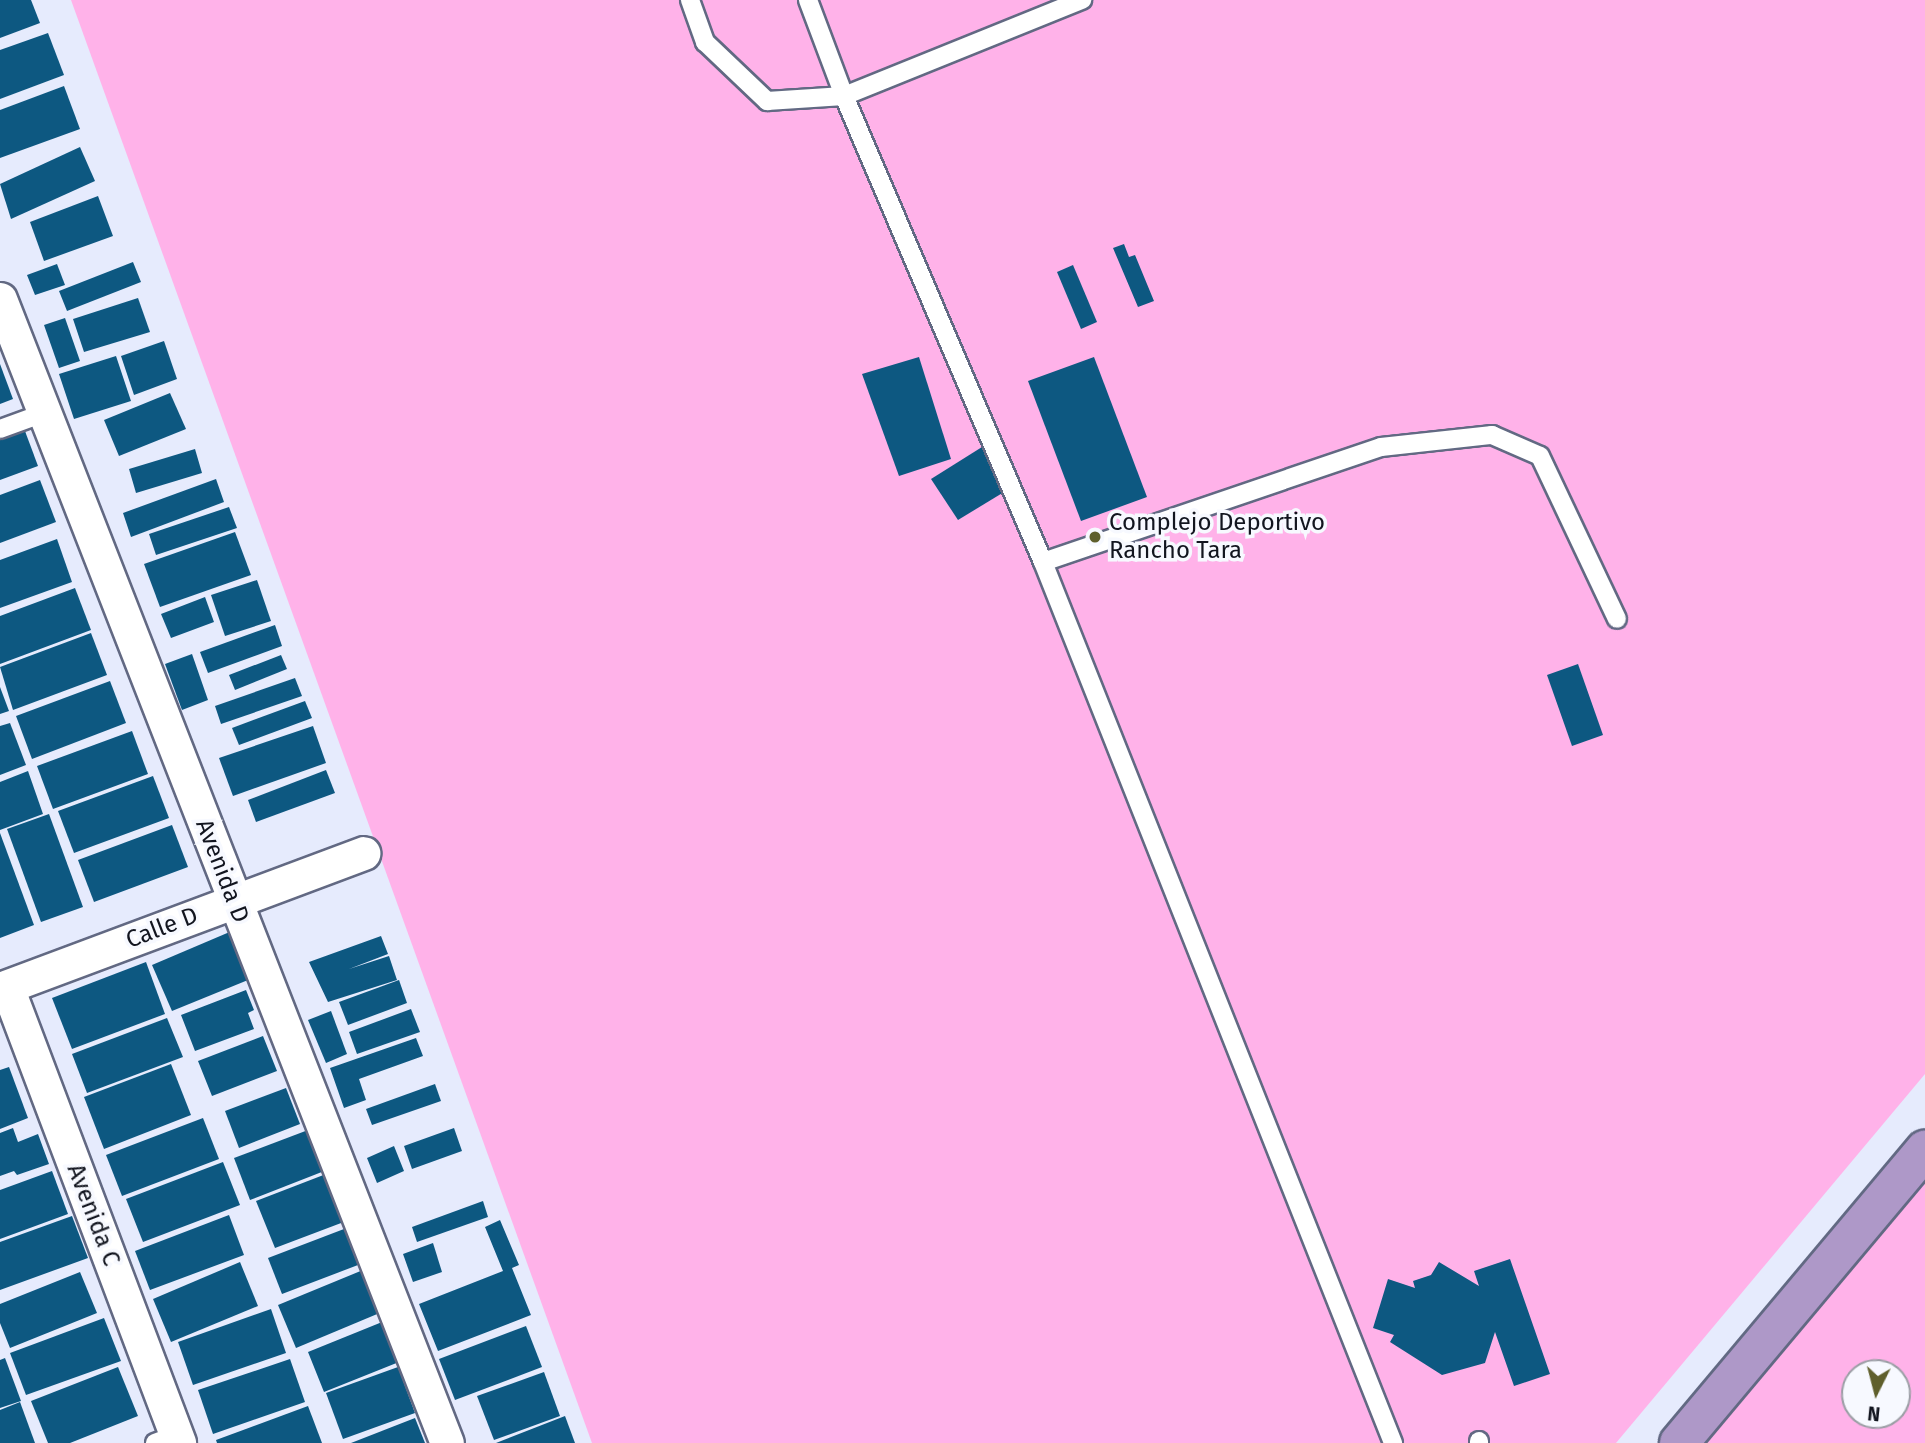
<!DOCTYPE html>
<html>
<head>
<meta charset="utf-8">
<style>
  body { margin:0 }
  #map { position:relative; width:1925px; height:1443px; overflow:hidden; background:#e6ebfd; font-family:"Fira Sans",sans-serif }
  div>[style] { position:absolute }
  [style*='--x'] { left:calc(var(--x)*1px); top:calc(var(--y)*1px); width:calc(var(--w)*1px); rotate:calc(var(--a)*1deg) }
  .green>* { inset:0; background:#ffb2e9 }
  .building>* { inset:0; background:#0d5881 }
  .roads { filter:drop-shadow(2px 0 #626983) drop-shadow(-2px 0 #626983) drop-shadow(0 2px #626983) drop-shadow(0 -2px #626983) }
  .service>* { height:18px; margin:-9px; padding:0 9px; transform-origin:9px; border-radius:9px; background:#fff }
  .minor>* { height:33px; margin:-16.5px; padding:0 16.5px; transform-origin:16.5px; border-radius:16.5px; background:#fff }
  .trunk>* { height:38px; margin:-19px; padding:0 19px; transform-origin:19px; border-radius:19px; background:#ae98c8 }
  .dots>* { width:19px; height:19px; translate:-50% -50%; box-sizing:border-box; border:4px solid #f7f9ff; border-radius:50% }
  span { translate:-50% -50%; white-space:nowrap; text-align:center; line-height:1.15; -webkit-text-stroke:7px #f7f9ff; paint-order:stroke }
  .poi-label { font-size:24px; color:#12151f }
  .left { translate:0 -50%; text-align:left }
  .street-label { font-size:24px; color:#12151f }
  .north { position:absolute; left:1841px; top:1359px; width:70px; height:70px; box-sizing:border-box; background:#f7f9ff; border:2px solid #9b9ea5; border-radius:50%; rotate:186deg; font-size:19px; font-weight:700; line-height:28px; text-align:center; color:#12151f }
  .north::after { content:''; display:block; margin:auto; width:24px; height:32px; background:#5f5f2c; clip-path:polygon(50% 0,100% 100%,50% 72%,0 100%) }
</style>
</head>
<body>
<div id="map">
  <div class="green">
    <div style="clip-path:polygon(71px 0,1925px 0,1925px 1074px,1616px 1443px,592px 1443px)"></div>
    <div style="clip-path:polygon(evenodd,1925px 1174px,1925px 1443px,1700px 1443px,1925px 1174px,1855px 1373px,1897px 1373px,1897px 1415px,1855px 1415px,1855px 1373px)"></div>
  </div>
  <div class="building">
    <div style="clip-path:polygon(0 0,31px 0,40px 23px,0 38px)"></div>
    <div style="clip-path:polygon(48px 33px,64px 75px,0 99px,0 50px)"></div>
    <div style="clip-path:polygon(64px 86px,80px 129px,0 158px,0 110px)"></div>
    <div style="clip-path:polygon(80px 147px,95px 181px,11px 219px,0 184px)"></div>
    <div style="clip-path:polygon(98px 196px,113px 236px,44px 261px,30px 222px)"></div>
    <div style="clip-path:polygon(1124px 244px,1129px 257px,1135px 255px,1154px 301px,1138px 307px,1113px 248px)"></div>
    <div style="clip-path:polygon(133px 262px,141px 282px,67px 311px,59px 291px)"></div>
    <div style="clip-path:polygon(57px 264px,65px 285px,35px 295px,27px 275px)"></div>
    <div style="clip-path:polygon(1073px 265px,1097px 322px,1081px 329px,1057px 272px)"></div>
    <div style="clip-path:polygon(138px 298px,150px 332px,84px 352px,73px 319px)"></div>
    <div style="clip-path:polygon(65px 318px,80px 361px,59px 368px,44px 325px)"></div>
    <div style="clip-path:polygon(164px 341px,177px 379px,134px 395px,121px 356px)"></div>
    <div style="clip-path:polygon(116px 356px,131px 401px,74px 419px,59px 374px)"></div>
    <div style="clip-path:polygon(919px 357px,951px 459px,899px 476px,862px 374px)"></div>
    <div style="clip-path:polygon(1094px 357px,1147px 497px,1081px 521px,1028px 381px)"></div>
    <div style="clip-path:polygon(0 364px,13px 399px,0 404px)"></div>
    <div style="clip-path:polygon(170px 393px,186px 429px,119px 456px,104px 420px)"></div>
    <div style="clip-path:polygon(22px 423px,38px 466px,0 480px,0 431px)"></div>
    <div style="clip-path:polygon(982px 447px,1009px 489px,958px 520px,931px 479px)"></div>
    <div style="clip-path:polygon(195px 449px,202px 473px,136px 493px,129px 469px)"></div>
    <div style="clip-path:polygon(216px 479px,224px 502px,131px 537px,123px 513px)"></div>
    <div style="clip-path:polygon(40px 480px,56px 522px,0 543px,0 495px)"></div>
    <div style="clip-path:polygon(229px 507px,237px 528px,156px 555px,149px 534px)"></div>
    <div style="clip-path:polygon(235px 532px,251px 575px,160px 607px,144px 564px)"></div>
    <div style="clip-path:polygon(57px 539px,72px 582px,0 608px,0 560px)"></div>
    <div style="clip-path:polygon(257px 580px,271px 621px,225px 636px,211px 595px)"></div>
    <div style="clip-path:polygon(75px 588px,91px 630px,0 664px,0 616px)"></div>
    <div style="clip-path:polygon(205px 597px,214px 622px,171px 638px,161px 614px)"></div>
    <div style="clip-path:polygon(275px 625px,282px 646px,208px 673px,200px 652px)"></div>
    <div style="clip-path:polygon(91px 633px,107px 675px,13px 710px,0 667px)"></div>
    <div style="clip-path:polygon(192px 654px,208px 700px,182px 710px,165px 664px)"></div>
    <div style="clip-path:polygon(281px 655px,287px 669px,235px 690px,229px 675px)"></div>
    <div style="clip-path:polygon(1578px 664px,1603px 735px,1572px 746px,1547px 675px)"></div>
    <div style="clip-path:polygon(295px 678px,302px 696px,221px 724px,215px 706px)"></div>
    <div style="clip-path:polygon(110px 681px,126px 723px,32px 759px,16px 716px)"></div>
    <div style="clip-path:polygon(0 687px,9px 711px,0 714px)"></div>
    <div style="clip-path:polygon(305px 701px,312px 718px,239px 745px,232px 728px)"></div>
    <div style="clip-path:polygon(10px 723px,26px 765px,0 775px,0 726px)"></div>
    <div style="clip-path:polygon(313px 726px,326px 763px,233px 796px,219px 758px)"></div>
    <div style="clip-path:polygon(132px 731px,148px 774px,53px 809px,37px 766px)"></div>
    <div style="clip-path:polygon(326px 770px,335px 793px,256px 822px,248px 800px)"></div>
    <div style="clip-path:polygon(28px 771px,43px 814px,0 830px,0 782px)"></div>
    <div style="clip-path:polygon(153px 776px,169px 818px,74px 853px,58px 811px)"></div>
    <div style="clip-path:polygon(49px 814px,83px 907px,41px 922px,7px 829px)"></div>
    <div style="clip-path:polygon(172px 825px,188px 867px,94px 902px,78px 860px)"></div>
    <div style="clip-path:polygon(0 833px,34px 925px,0 938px)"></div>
    <div style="clip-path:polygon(239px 928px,260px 975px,172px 1011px,152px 965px)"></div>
    <div style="clip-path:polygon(381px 936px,388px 954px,349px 969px,389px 956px,397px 980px,328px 1002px,309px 962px)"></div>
    <div style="clip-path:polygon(146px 962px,165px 1014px,72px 1049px,52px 998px)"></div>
    <div style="clip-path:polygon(399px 980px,407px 1003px,348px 1025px,339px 1002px)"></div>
    <div style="clip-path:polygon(246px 990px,254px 1010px,248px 1013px,254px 1029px,195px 1051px,181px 1015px)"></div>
    <div style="clip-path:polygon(411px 1009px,420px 1032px,357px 1054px,349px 1032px)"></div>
    <div style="clip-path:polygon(331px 1011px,347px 1054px,326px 1063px,308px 1020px)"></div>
    <div style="clip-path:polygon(167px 1018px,183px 1057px,87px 1093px,72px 1054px)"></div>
    <div style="clip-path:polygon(263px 1036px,277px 1071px,212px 1096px,198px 1061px)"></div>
    <div style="clip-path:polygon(416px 1038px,423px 1056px,359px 1079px,366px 1100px,344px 1108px,330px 1068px)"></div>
    <div style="clip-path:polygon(171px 1064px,191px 1115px,104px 1149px,84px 1097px)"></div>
    <div style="clip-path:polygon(9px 1067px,28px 1118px,0 1129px,0 1070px)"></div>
    <div style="clip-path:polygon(435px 1084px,441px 1101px,372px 1125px,366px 1109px)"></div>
    <div style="clip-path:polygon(286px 1088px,300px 1124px,239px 1148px,225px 1111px)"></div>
    <div style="clip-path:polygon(203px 1118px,219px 1159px,122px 1196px,106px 1155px)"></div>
    <div style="clip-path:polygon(316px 1127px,332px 1168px,250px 1200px,234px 1158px)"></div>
    <div style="clip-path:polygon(13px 1128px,18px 1142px,38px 1134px,49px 1164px,17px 1175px,14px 1171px,0 1176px,0 1133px)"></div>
    <div style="clip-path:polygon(454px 1128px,462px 1151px,412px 1169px,404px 1146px)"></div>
    <div style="clip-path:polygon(394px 1146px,404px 1171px,377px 1183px,367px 1158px)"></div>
    <div style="clip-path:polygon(223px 1162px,240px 1205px,143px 1242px,126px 1199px)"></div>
    <div style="clip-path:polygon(339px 1169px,357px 1217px,275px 1248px,256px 1201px)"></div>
    <div style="clip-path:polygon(52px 1171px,68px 1214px,0 1239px,0 1190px)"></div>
    <div style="clip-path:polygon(483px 1201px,488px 1217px,417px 1242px,412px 1227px)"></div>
    <div style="clip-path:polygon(229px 1215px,244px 1255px,150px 1290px,135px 1251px)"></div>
    <div style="clip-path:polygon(72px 1216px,88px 1258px,0 1290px,0 1242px)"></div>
    <div style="clip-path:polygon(500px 1220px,519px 1265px,512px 1268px,531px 1315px,438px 1351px,419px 1304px,503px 1271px,485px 1227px)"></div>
    <div style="clip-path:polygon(344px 1229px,358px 1265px,282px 1294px,268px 1258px)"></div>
    <div style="clip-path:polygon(433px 1243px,442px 1272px,413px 1282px,403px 1254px)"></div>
    <div style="clip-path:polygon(1510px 1259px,1550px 1374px,1514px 1386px,1495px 1332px,1485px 1363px,1442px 1375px,1390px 1342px,1394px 1335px,1373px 1328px,1388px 1279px,1415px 1288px,1413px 1281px,1431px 1275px,1439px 1262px,1479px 1286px,1474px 1271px)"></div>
    <div style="clip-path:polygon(240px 1262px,258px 1306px,171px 1342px,153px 1299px)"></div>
    <div style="clip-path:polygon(363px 1270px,382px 1312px,296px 1348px,278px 1305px)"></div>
    <div style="clip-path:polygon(80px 1272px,97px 1313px,10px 1348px,0 1323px,0 1304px)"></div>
    <div style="clip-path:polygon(271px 1309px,286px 1353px,193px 1385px,178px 1342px)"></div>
    <div style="clip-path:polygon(104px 1318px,121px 1361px,26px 1395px,10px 1353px)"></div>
    <div style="clip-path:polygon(392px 1318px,409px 1358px,324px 1392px,308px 1352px)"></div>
    <div style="clip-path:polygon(526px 1326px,542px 1367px,455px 1400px,439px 1359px)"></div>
    <div style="clip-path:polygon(5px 1358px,21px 1401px,0 1408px,0 1360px)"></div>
    <div style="clip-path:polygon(290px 1359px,305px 1402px,213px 1434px,198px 1390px)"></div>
    <div style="clip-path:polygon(118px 1367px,138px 1416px,70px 1443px,48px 1443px,31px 1401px)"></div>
    <div style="clip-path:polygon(398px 1367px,415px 1413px,343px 1439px,326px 1393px)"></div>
    <div style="clip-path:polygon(544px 1372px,560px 1416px,494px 1440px,477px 1396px)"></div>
    <div style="clip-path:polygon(20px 1402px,35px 1443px,0 1443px,0 1410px)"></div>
    <div style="clip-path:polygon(308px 1406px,322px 1443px,217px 1443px,216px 1440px)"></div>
    <div style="clip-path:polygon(565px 1416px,575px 1443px,496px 1443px)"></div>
    <div style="clip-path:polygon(415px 1418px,425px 1443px,351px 1443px)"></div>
  </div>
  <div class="roads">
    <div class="service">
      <div style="--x:690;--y:0;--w:45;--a:70.3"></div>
      <div style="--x:705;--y:42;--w:86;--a:43.6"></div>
      <div style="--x:767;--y:101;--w:77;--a:-3.7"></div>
      <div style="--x:844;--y:96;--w:257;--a:-22"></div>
      <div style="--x:808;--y:0;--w:103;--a:69.4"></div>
      <div style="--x:844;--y:96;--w:507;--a:66.88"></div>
      <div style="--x:1043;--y:562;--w:948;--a:68.33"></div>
      <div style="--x:0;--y:429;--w:47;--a:-20"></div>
      <div style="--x:1043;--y:562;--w:357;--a:-18.8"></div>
      <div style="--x:1381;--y:447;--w:112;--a:-6.2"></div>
      <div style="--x:1492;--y:435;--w:52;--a:23.6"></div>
      <div style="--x:1540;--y:456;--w:180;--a:64.7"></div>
      <div style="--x:1479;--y:1441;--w:2;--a:90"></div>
      <div style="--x:155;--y:1443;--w:22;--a:-21"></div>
    </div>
    <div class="minor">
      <div style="--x:0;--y:299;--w:1228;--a:68.66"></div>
      <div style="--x:7;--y:987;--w:487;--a:69.3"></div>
      <div style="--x:0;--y:989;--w:388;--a:-20.5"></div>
    </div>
    <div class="trunk">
      <div style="--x:1679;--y:1443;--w:383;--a:-50"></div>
    </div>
  </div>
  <div class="dots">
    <div style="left:1095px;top:537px;background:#5f5f2c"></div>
  </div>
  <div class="poi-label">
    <span class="left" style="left:1109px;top:537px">Complejo Deportivo<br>Rancho Tara</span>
  </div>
  <div class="street-label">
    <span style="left:222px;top:871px;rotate:69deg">Avenida D</span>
    <span style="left:162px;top:928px;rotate:-21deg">Calle D</span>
    <span style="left:93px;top:1215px;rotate:69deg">Avenida C</span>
  </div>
  <div class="north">N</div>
</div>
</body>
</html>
